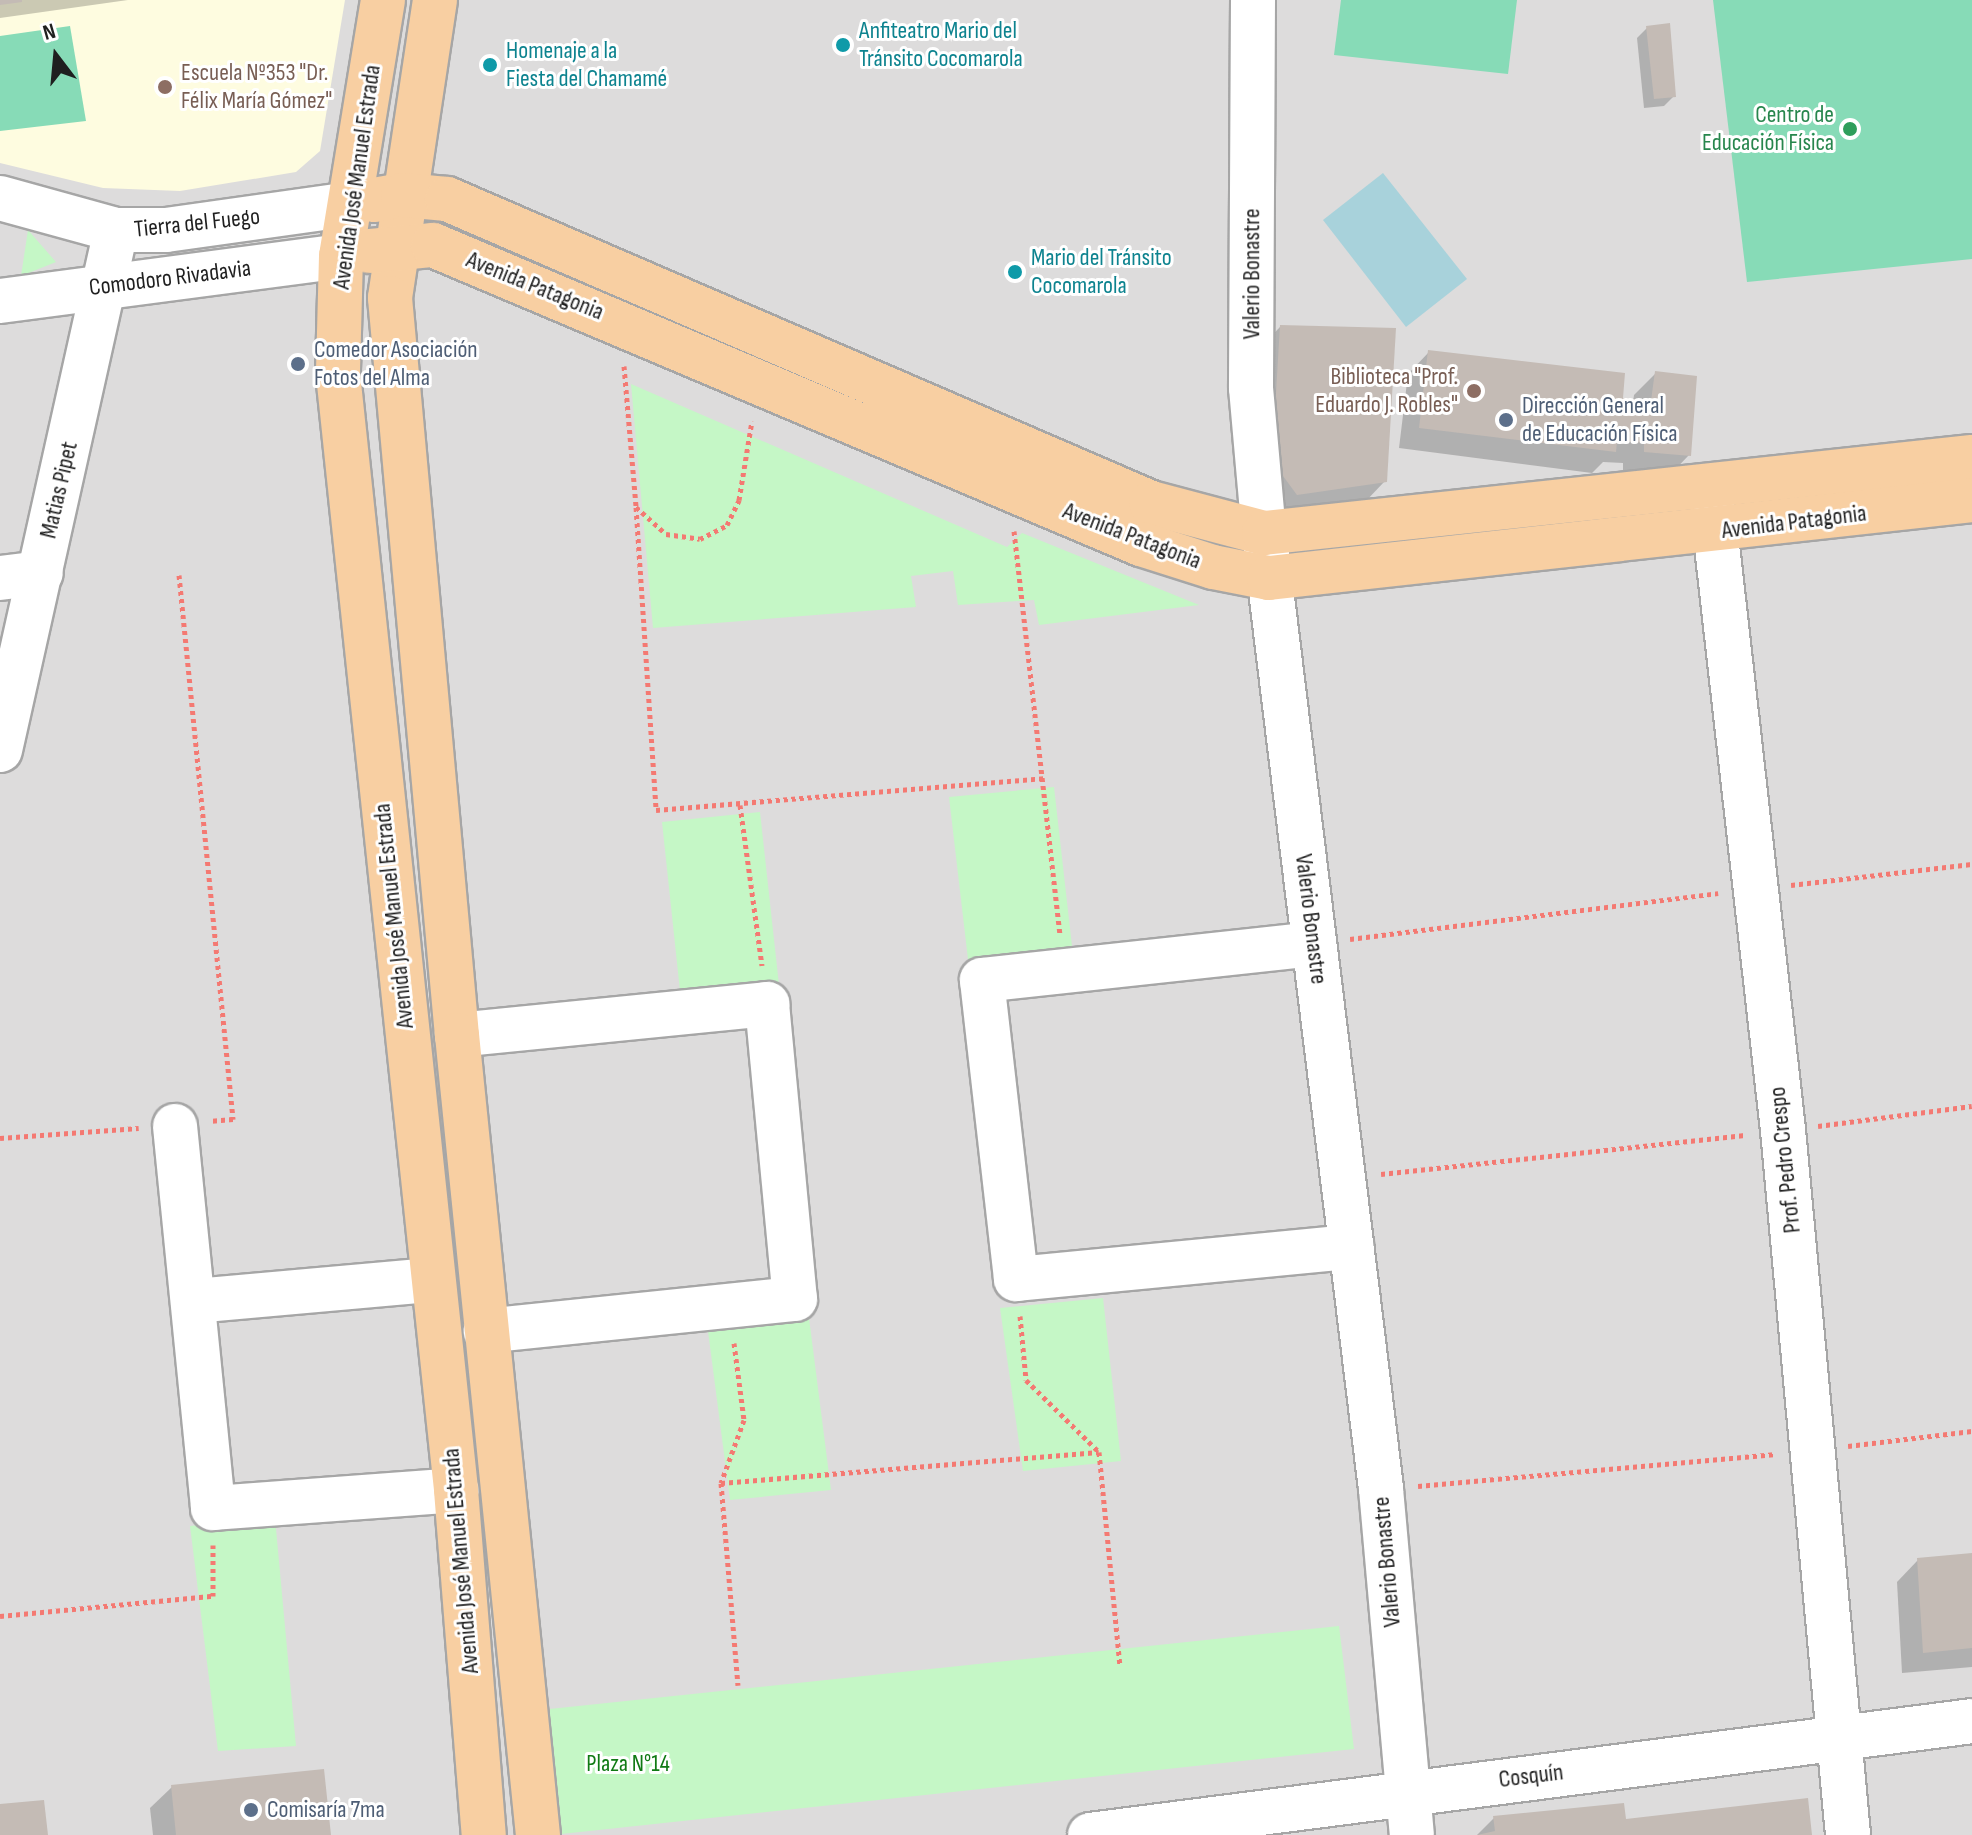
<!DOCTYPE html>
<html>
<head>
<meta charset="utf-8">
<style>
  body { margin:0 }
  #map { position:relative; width:1972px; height:1835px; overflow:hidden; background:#efece6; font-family:"Sofia Sans Condensed",sans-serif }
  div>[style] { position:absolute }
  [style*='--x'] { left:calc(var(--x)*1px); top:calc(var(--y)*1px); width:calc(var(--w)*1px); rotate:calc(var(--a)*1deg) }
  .residential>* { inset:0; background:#dddcdc }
  .education>* { inset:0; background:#fefce0 }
  .park>* { inset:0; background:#c5f7c6 }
  .pitch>* { inset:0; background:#87dbb7 }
  .water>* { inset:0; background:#a8d2db }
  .shadow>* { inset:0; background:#0003 }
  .building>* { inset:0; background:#c4bbb5 }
  .path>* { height:5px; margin-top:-2.5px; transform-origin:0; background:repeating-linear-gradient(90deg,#f47972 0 4px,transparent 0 8px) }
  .roads { filter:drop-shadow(2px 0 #a6a6a6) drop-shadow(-2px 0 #a6a6a6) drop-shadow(0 2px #a6a6a6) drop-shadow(0 -2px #a6a6a6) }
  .minor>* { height:44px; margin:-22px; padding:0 22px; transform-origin:22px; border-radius:22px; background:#fff }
  .major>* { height:44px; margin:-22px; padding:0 22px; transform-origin:22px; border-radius:22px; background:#f8cfa2 }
  .dots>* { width:22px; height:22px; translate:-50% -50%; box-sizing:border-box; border:4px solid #fff; border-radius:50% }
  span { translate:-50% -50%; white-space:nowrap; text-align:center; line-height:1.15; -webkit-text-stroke:6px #fff; paint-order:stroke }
  .culture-label { font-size:24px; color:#0d838f }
  .left { translate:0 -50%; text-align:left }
  .education-label { font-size:24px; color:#785e54 }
  .right { translate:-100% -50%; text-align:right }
  .leisure-label { font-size:24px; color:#27864d }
  .street-label { font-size:24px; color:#1f1f1f }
  .service-label { font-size:24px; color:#4e5e75 }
  .park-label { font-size:24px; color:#107a14 }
  .north { position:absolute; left:16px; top:16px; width:80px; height:80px; -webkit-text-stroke:6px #fff; paint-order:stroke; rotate:344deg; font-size:22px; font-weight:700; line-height:32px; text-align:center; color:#1f1f1f }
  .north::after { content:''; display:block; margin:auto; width:28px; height:36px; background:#1f1f1f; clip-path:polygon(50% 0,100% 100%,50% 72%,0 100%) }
</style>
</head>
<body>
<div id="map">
  <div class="residential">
    <div style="clip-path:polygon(0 0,1972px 0,1972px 1835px,0 1835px)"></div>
  </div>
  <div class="education">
    <div style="clip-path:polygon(0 0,345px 0,320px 151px,296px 172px,180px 191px,103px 188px,0 163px)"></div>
  </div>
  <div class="park">
    <div style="clip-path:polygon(28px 230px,56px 262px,21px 276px)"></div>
    <div style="clip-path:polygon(631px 384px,1007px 547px,1022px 533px,1199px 605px,1039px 625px,1034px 600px,958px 605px,953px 571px,911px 576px,916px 607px,653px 628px)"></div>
    <div style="clip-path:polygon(1054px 787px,1073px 955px,969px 968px,949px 797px)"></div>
    <div style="clip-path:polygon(760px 812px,779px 985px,680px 991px,662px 822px)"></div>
    <div style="clip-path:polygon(1103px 1298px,1121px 1461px,1023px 1471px,1000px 1308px)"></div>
    <div style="clip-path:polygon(809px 1318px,831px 1490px,730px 1500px,708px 1331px)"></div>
    <div style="clip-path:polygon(275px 1518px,296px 1746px,218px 1751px,190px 1526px)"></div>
    <div style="clip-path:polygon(1339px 1626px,1354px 1749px,552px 1835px,540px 1710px)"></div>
  </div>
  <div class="pitch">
    <div style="clip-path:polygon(1341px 0,1517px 0,1508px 74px,1334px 55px)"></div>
    <div style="clip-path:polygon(1713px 0,1972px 0,1972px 259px,1747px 282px)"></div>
    <div style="clip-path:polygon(70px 26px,86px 121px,0 131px,0 36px)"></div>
  </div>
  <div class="water">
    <div style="clip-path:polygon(1383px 173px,1467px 279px,1406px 327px,1323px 220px)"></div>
  </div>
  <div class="shadow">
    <div style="clip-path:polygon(0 0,128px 0,0 18px)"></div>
    <div style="clip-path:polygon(1647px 28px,1674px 96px,1664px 106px,1644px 108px,1637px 38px)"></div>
    <div style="clip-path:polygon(1280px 327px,1385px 481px,1364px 503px,1276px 515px,1259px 349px)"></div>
    <div style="clip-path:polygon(1429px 352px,1633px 402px,1634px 395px,1655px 374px,1689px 455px,1668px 477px,1623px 472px,1623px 463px,1603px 462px,1592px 473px,1399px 448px,1408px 374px)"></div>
    <div style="clip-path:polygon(1972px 1555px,1972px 1667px,1902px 1673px,1897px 1582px,1918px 1560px)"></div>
    <div style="clip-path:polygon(172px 1787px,329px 1835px,153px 1835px,150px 1808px)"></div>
    <div style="clip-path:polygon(1494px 1818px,1625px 1821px,1810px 1835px,1477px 1835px)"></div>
  </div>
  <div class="building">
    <div style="clip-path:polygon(0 0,22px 0,22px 2px,0 5px)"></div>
    <div style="clip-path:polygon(1670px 23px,1676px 97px,1654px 99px,1646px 26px)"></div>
    <div style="clip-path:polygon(1280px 325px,1396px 328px,1387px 482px,1297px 495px,1272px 461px)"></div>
    <div style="clip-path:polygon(1428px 350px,1625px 373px,1623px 398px,1651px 401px,1655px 371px,1697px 376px,1691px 456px,1644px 452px,1644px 443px,1617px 441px,1616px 452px,1419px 428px)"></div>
    <div style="clip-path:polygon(1972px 1553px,1972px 1648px,1923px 1653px,1917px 1558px)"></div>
    <div style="clip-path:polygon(324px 1769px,331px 1835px,176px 1835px,171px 1785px)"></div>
    <div style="clip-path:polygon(1808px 1798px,1812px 1835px,1477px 1835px,1495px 1831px,1493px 1816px,1624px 1803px,1626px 1819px)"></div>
    <div style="clip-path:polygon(44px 1800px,48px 1835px,0 1835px,0 1804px)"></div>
  </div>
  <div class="path">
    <div style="--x:624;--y:366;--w:142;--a:85.1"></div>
    <div style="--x:636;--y:507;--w:40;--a:42"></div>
    <div style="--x:666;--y:534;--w:34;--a:8"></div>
    <div style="--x:700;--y:539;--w:30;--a:-27"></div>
    <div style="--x:727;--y:525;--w:28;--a:-64"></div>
    <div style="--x:739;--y:500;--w:80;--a:-80.7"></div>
    <div style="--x:636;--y:507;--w:304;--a:86.2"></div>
    <div style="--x:656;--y:810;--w:389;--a:-4.7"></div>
    <div style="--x:1014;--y:531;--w:407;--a:83.5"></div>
    <div style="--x:179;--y:575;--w:547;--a:84.33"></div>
    <div style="--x:233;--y:1119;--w:21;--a:175"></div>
    <div style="--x:740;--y:805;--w:162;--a:82.2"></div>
    <div style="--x:1791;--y:885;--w:182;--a:-6.6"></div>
    <div style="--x:1350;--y:939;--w:371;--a:-7.1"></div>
    <div style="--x:1818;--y:1126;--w:155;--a:-7.4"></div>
    <div style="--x:0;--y:1138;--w:139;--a:-4.1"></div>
    <div style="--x:1381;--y:1174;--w:366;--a:-6.1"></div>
    <div style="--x:1020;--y:1316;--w:64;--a:84.6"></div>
    <div style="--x:1026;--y:1380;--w:103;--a:44.6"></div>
    <div style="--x:1099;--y:1452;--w:214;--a:84.4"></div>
    <div style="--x:734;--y:1343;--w:78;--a:82.6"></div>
    <div style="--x:744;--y:1420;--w:67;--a:110.1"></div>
    <div style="--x:721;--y:1483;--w:203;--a:85.2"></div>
    <div style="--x:1848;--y:1446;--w:125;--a:-6.9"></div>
    <div style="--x:721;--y:1483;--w:379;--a:-4.7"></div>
    <div style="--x:1418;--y:1486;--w:357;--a:-5.1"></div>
    <div style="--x:0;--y:1616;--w:214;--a:-5.4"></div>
    <div style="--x:213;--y:1596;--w:51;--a:-90"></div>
  </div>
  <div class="roads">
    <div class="minor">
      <div style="--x:1253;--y:0;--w:388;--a:90.3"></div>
      <div style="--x:1251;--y:388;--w:146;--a:84.9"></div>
      <div style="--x:1264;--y:533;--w:963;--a:83.02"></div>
      <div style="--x:1381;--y:1489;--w:347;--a:84.9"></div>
      <div style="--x:0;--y:198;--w:120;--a:15.4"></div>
      <div style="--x:116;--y:230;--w:50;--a:0"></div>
      <div style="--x:166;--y:230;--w:186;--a:-8"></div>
      <div style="--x:0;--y:301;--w:344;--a:-7.5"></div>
      <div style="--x:1711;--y:493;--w:641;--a:83.55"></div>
      <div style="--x:1783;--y:1130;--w:708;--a:84.73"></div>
      <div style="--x:0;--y:578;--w:41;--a:-7"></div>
      <div style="--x:0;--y:750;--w:533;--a:-77.42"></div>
      <div style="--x:1314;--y:944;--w:334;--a:173.8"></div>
      <div style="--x:982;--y:980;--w:301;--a:83.5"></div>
      <div style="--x:1016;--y:1279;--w:337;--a:-5.5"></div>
      <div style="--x:457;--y:1035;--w:312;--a:-5.7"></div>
      <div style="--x:767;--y:1004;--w:296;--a:84.6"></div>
      <div style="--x:795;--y:1299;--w:311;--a:174.1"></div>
      <div style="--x:175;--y:1126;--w:384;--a:84.3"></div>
      <div style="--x:213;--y:1508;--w:244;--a:-4.2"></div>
      <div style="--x:195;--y:1301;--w:238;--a:-5.1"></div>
      <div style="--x:1090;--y:1835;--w:889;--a:-7.36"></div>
    </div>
    <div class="major">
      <div style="--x:383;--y:0;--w:259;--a:99.3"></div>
      <div style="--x:341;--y:256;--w:118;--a:91.5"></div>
      <div style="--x:338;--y:374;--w:1122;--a:83.96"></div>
      <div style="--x:456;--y:1490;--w:346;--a:85.4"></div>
      <div style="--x:435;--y:0;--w:301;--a:98.6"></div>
      <div style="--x:390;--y:298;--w:740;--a:84.81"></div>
      <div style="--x:457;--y:1035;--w:804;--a:84.22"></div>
      <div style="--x:374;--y:200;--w:29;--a:-10"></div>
      <div style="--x:403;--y:195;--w:44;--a:5.2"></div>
      <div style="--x:447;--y:199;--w:767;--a:23.36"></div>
      <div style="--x:1151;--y:503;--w:117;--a:14.9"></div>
      <div style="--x:1264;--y:533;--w:712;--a:-6.13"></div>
      <div style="--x:369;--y:251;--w:64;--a:-5.4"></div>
      <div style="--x:433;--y:245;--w:769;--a:22.9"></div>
      <div style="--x:1141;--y:544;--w:76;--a:17.7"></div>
      <div style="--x:1213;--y:567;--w:57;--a:11.1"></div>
      <div style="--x:1269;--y:578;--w:707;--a:-6.33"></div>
    </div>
  </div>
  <div class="dots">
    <div style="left:843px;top:45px;background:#0f9aa8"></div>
    <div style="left:490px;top:65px;background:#0f9aa8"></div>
    <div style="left:165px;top:87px;background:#8d6e63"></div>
    <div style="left:1850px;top:129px;background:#2e9e5b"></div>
    <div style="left:1015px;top:272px;background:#0f9aa8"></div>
    <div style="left:298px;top:364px;background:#5c6f8a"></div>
    <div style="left:1474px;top:391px;background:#8d6e63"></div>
    <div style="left:1506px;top:420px;background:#5c6f8a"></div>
    <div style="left:251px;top:1810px;background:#5c6f8a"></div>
  </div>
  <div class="culture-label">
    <span class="left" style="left:859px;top:45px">Anfiteatro Mario del<br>Tránsito Cocomarola</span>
    <span class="left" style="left:506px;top:65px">Homenaje a la<br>Fiesta del Chamamé</span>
    <span class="left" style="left:1031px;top:272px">Mario del Tránsito<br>Cocomarola</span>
  </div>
  <div class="education-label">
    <span class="left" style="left:181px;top:87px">Escuela Nº353 "Dr.<br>Félix María Gómez"</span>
    <span class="right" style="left:1458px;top:391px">Biblioteca "Prof.<br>Eduardo J. Robles"</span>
  </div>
  <div class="leisure-label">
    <span class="right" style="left:1834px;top:129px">Centro de<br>Educación Física</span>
  </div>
  <div class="street-label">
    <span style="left:357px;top:177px;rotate:-82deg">Avenida José Manuel Estrada</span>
    <span style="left:197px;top:223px;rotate:-6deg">Tierra del Fuego</span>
    <span style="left:1252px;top:274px;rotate:-90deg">Valerio Bonastre</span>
    <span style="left:170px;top:278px;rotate:-7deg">Comodoro Rivadavia</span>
    <span style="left:535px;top:286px;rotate:22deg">Avenida Patagonia</span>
    <span style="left:59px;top:490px;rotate:-77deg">Matias Pipet</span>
    <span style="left:1794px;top:522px;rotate:-7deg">Avenida Patagonia</span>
    <span style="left:1132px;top:536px;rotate:21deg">Avenida Patagonia</span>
    <span style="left:394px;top:916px;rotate:-96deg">Avenida José Manuel Estrada</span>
    <span style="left:1311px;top:919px;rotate:83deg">Valerio Bonastre</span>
    <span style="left:1785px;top:1160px;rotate:-96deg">Prof. Pedro Crespo</span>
    <span style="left:461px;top:1561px;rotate:-95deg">Avenida José Manuel Estrada</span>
    <span style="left:1387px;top:1562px;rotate:-95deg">Valerio Bonastre</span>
    <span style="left:1531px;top:1776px;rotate:-7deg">Cosquín</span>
  </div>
  <div class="service-label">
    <span class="left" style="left:314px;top:364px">Comedor Asociación<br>Fotos del Alma</span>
    <span class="left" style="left:1522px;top:420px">Dirección General<br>de Educación Física</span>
    <span class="left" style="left:267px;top:1810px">Comisaría 7ma</span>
  </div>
  <div class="park-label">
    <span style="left:628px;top:1764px">Plaza N°14</span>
  </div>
  <div class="north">N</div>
</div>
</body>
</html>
